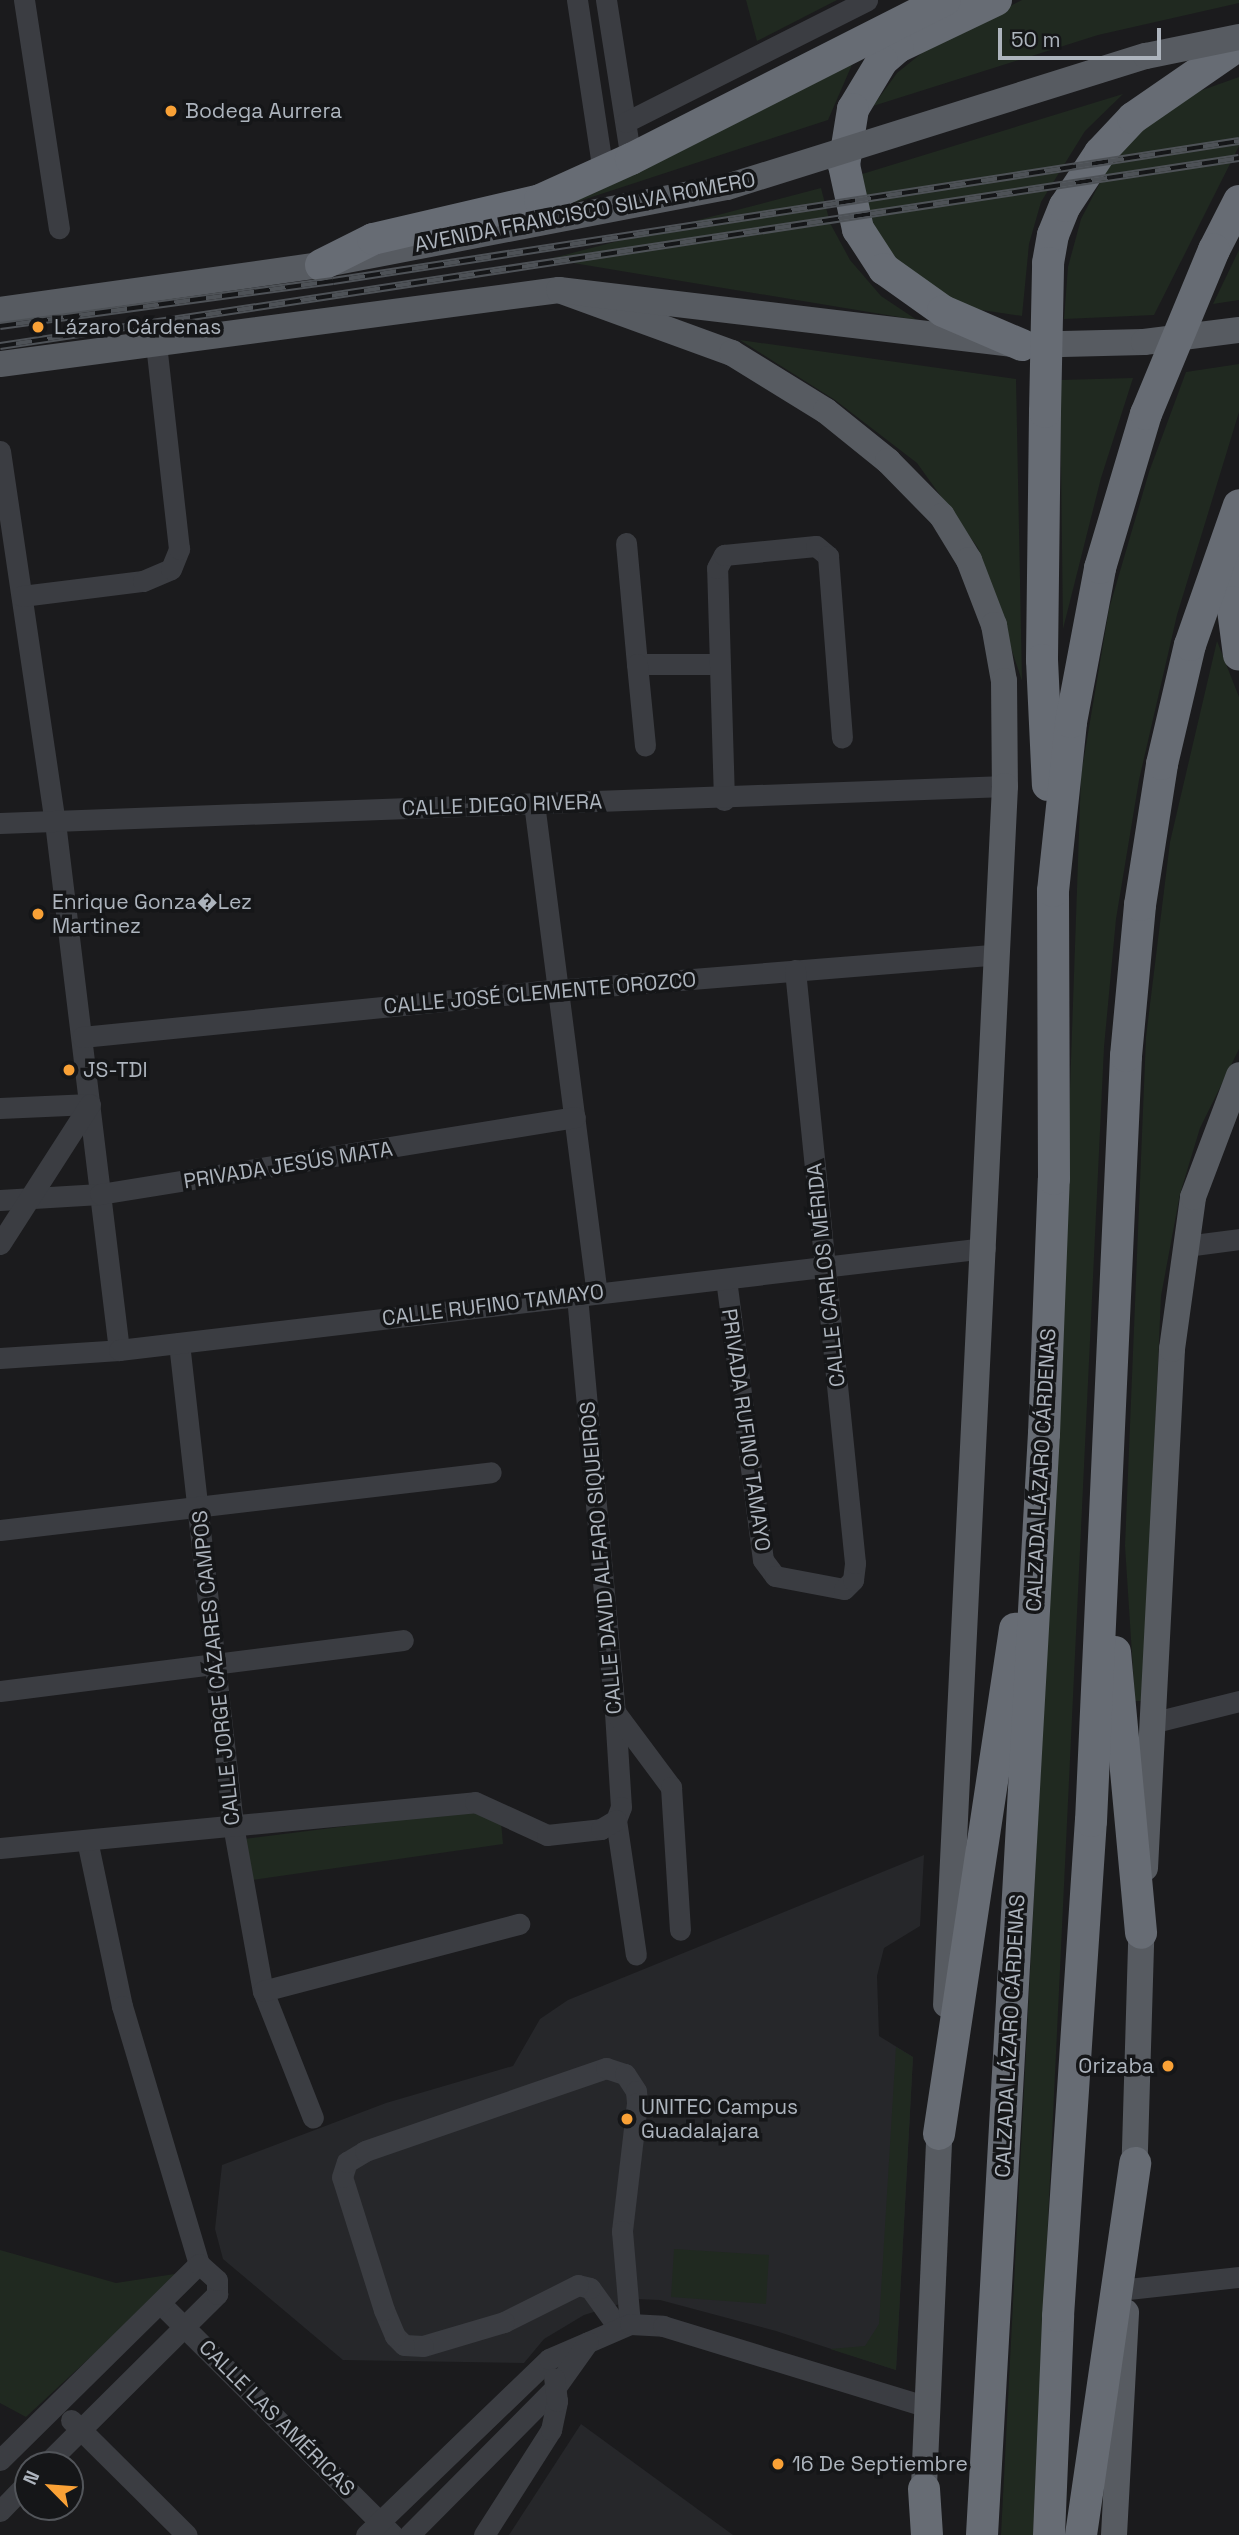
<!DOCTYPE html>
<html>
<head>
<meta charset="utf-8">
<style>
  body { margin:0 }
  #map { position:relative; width:1239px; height:2535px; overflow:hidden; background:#1b1b1d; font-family:"Space Grotesk",sans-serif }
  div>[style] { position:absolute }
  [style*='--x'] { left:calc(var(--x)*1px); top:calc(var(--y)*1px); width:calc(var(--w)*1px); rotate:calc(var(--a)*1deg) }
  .built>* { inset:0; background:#26272a }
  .green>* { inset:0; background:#202920 }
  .minor>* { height:21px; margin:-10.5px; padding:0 10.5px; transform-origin:10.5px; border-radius:10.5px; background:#3b3d42 }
  .major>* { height:26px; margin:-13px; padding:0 13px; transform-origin:13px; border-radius:13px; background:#575b61 }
  .highway>* { height:32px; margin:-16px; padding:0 16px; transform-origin:16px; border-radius:16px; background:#676c74 }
  .rail>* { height:8px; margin-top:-4px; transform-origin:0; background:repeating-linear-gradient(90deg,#151618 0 16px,#4e5257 0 32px); box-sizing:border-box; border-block:2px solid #4e5257 }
  .major-bridge>* { height:26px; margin:-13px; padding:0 13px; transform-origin:13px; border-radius:13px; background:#575b61 }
  .highway-bridge>* { height:32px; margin:-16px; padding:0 16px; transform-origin:16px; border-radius:16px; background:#676c74 }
  .dots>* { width:19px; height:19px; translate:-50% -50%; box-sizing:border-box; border:4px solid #151618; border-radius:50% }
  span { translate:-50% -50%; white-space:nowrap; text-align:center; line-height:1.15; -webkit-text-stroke:7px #151618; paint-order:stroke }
  .poi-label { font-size:21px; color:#adb4bd }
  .left { translate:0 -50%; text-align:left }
  .right { translate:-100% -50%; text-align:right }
  .street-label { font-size:21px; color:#adb4bd }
  .north { position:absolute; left:14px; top:2451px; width:70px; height:70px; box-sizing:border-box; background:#151618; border:2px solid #52555a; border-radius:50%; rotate:295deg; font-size:19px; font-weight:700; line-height:28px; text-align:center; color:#adb4bd }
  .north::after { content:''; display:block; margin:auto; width:24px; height:32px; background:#f9a136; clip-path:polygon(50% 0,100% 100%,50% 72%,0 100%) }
  .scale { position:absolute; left:998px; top:28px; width:163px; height:32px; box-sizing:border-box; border:4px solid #adb4bd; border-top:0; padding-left:9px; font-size:21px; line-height:24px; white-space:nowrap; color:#adb4bd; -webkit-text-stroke:5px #151618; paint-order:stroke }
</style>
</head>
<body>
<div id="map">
  <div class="built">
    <div style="clip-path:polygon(924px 1855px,920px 1926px,884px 1948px,877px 1976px,879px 2036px,913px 2057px,896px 2370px,776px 2331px,660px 2300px,636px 2299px,584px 2315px,544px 2339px,524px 2363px,343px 2360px,223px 2259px,215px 2229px,222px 2165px,386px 2103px,513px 2066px,540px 2019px,568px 2000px)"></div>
    <div style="clip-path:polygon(581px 2424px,733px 2535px,509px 2535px)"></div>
  </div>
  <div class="green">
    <div style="clip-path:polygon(746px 0,837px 0,757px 41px)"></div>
    <div style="clip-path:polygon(1022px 0,1239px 0,1239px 3px,1098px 35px,873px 106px,897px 73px,928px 48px)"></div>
    <div style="clip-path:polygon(854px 60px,828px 120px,552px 210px)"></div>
    <div style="clip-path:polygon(1239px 77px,1239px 146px,1154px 315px,1064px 319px,1068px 267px,1081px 219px,1106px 171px,1141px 130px,1197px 92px)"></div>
    <div style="clip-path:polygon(1123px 94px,1085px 131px,1041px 202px,1029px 244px,1022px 316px,975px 309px,930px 290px,900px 267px,872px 228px,859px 175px)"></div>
    <div style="clip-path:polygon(821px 188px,830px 223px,850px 260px,881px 296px,917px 320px,549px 259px)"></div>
    <div style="clip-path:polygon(1239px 250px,1239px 300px,1213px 304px)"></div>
    <div style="clip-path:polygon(740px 340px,1016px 379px,1022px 681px,978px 548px,917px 463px,835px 400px)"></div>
    <div style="clip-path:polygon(1239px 364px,1239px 412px,1177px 615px,1139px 780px,1116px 919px,1104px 1047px,1033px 2535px,1001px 2535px,1058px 1431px,1081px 775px,1109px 609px,1149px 472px,1186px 372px)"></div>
    <div style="clip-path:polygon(1133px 378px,1101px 478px,1063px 629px,1060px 380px)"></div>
    <div style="clip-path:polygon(1217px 641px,1239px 697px,1239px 1049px,1200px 1128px,1180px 1194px,1161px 1296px,1143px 1701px,1135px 1701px,1125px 1546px,1146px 1037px,1170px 842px)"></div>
    <div style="clip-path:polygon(474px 1810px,501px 1822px,503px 1844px,253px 1880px,244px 1839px)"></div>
    <div style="clip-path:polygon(896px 2047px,913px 2057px,896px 2370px,830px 2349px,865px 2346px,879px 2324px)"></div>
    <div style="clip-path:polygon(674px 2249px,769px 2255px,766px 2304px,671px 2297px)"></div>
    <div style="clip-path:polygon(0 2250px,116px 2283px,181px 2273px,26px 2417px,0 2403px)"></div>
  </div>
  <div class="minor">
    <div style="--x:24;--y:0;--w:231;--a:81.3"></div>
    <div style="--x:577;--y:0;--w:174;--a:81.4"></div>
    <div style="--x:606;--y:0;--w:161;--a:81.1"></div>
    <div style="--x:626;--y:122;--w:270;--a:-26.8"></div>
    <div style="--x:0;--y:451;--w:375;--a:81.6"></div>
    <div style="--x:55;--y:822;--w:532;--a:83.09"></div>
    <div style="--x:626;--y:543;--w:121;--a:84.8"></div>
    <div style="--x:637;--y:664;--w:82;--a:0"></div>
    <div style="--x:22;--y:596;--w:122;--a:-7.1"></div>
    <div style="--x:143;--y:581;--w:30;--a:-23"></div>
    <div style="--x:171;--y:569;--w:22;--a:-68"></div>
    <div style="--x:179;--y:549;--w:207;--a:-96.4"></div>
    <div style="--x:637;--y:664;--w:82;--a:84.4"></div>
    <div style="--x:724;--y:800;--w:232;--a:-91.7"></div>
    <div style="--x:717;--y:568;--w:15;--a:-62"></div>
    <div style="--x:724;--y:555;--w:92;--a:-5.6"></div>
    <div style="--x:816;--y:546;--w:16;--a:40"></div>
    <div style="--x:828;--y:556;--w:182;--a:85.6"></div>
    <div style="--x:534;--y:803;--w:493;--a:82.7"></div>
    <div style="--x:0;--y:823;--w:1006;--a:-2.11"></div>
    <div style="--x:82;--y:1037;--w:475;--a:-5.7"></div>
    <div style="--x:555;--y:990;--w:444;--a:-4.6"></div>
    <div style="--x:0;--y:1108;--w:90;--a:-2.5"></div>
    <div style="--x:0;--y:1200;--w:100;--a:-3.4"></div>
    <div style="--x:100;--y:1194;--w:481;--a:-9.2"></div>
    <div style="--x:0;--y:1244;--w:166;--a:-57.3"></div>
    <div style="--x:1186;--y:1246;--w:53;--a:-7.5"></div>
    <div style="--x:726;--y:1279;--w:283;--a:82.5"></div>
    <div style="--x:763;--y:1560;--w:20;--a:53"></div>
    <div style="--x:775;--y:1576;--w:70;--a:10.7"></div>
    <div style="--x:844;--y:1589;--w:13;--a:-45"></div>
    <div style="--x:853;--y:1580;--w:17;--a:-83"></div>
    <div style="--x:855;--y:1563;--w:596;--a:-95.78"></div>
    <div style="--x:577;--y:1296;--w:418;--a:84.8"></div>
    <div style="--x:615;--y:1712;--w:95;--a:86.4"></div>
    <div style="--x:621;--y:1807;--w:14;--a:111"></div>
    <div style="--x:616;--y:1820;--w:136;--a:81.6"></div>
    <div style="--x:179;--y:1343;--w:485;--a:83.6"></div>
    <div style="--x:233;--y:1825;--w:169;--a:79.8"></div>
    <div style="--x:263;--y:1991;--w:136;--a:68.5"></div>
    <div style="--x:0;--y:1358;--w:119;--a:-3.8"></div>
    <div style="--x:119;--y:1350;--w:872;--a:-6.72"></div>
    <div style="--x:0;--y:1530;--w:494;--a:-6.7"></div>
    <div style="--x:0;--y:1691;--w:406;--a:-7.2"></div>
    <div style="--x:615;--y:1712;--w:94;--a:53.3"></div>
    <div style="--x:671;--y:1787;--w:143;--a:86.4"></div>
    <div style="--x:1155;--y:1722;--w:87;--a:-14"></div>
    <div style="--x:87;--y:1840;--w:170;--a:78.1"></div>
    <div style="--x:122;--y:2006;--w:269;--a:73.4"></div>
    <div style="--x:0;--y:1848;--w:477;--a:-5.5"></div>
    <div style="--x:475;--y:1802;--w:79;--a:24.6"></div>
    <div style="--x:547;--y:1835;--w:54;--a:-6.3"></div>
    <div style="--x:601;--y:1829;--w:17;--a:-31"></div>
    <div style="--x:263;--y:1991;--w:265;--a:-14.7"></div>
    <div style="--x:1128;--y:2289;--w:112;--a:-6.2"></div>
    <div style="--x:160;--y:2303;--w:329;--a:44.9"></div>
    <div style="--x:618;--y:2327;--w:48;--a:-125.7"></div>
    <div style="--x:590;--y:2288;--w:12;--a:-166"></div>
    <div style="--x:578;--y:2285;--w:83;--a:153.4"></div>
    <div style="--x:504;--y:2322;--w:84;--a:163.5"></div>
    <div style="--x:423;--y:2346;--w:19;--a:-177"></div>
    <div style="--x:404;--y:2345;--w:13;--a:-135"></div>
    <div style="--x:395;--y:2336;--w:28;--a:-113"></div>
    <div style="--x:384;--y:2310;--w:139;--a:-107.5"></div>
    <div style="--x:342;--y:2177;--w:16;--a:-72"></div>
    <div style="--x:347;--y:2162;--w:21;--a:-31"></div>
    <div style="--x:365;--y:2151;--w:255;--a:-19"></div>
    <div style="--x:606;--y:2068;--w:20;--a:18"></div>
    <div style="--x:625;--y:2074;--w:20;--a:57"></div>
    <div style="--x:636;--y:2091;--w:12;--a:85"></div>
    <div style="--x:637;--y:2103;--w:129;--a:96.7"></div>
    <div style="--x:622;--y:2231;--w:93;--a:85.1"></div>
    <div style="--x:71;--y:2420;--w:163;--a:44.8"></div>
    <div style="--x:0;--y:2460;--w:279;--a:-44.6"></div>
    <div style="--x:45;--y:2465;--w:243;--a:-44.8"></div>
    <div style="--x:217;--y:2294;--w:14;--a:-90"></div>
    <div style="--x:217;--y:2280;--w:24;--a:-138"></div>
    <div style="--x:0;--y:2511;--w:40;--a:-46"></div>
    <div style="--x:366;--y:2535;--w:254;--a:-43.9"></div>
    <div style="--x:549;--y:2359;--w:88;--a:-23.4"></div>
    <div style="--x:630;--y:2324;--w:33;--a:3"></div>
    <div style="--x:663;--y:2326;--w:277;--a:17"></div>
    <div style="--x:409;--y:2535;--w:209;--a:-45.2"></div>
    <div style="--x:556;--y:2387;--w:55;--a:-54.6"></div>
    <div style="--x:484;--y:2535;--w:125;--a:-57.5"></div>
    <div style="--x:551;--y:2430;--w:30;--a:-78"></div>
    <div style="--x:557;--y:2401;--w:23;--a:-97"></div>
  </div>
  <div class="major">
    <div style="--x:559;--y:290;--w:184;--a:20"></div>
    <div style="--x:732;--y:353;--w:110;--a:31.7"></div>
    <div style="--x:826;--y:411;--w:80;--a:38.9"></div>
    <div style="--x:888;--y:461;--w:77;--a:45.5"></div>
    <div style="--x:942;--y:516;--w:52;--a:58.5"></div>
    <div style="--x:969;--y:560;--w:70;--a:69"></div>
    <div style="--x:994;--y:625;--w:57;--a:79.9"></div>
    <div style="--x:1004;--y:681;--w:105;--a:89.5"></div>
    <div style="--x:1005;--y:786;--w:1220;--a:92.77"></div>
    <div style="--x:0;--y:310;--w:324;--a:-8"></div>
    <div style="--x:321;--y:265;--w:413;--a:-10.9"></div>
    <div style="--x:0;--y:364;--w:564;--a:-7.54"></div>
    <div style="--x:559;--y:290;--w:466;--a:6.8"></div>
    <div style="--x:1022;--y:345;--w:122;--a:-1.4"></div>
    <div style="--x:1144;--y:342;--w:96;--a:-7.2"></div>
    <div style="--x:1145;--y:1868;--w:520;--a:-87.02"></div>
    <div style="--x:1172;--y:1349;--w:153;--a:-82.1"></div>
    <div style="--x:1193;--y:1197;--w:130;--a:-69.3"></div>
    <div style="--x:1134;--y:2182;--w:269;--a:-88.3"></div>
    <div style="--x:923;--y:2509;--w:395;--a:-87.5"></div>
    <div style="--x:1114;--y:2535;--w:223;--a:-86.9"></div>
  </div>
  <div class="highway">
    <div style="--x:996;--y:0;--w:109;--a:154.4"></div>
    <div style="--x:898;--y:47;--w:21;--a:139"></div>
    <div style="--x:882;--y:61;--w:56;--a:121.1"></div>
    <div style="--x:853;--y:109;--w:57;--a:99.1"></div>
    <div style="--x:844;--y:165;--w:66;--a:77.7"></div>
    <div style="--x:858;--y:229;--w:48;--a:57"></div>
    <div style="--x:884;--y:269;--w:72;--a:35.4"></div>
    <div style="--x:943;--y:311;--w:86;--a:23.3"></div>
    <div style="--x:1214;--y:250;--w:55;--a:-63"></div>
    <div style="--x:1048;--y:263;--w:28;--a:-80"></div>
    <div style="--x:1053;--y:235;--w:31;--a:-68"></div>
    <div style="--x:1065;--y:206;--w:64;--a:-56.6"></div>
    <div style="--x:1100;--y:153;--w:48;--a:-46.7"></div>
    <div style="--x:1133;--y:118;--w:129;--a:-34.6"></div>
    <div style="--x:321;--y:265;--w:58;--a:-26.6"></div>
    <div style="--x:373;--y:239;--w:171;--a:-13.1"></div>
    <div style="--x:540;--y:200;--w:100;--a:-24.3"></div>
    <div style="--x:631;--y:159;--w:352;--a:-26.9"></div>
    <div style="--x:1045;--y:412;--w:248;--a:90.7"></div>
    <div style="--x:1042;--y:660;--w:125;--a:87.3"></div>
    <div style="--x:1239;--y:544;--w:58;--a:96.9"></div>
    <div style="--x:1232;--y:602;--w:53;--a:82.5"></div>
    <div style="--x:1115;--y:1652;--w:282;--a:84.7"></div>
    <div style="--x:939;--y:2134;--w:511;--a:-81.44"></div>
    <div style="--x:924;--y:2489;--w:46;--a:86.3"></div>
    <div style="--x:982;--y:2535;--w:1103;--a:-86.78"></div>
    <div style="--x:1044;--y:1434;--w:255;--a:-87.8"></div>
    <div style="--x:1054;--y:1179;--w:288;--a:-90.2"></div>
    <div style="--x:1053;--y:891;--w:170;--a:-83.9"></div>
    <div style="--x:1071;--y:722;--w:157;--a:-79.3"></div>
    <div style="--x:1100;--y:568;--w:161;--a:-73.4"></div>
    <div style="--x:1049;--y:2535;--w:219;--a:-87.6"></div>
    <div style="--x:1058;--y:2316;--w:496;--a:-86.2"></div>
    <div style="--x:1091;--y:1821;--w:766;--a:-87.38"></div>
    <div style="--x:1126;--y:1056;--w:152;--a:-84.7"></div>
    <div style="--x:1140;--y:905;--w:143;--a:-81.1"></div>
    <div style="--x:1162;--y:764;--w:122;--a:-76.8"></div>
    <div style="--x:1190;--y:645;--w:148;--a:-70.7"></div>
    <div style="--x:1081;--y:2535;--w:376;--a:-81.7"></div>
  </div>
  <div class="rail">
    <div style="--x:0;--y:326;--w:336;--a:-7.7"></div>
    <div style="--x:333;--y:281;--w:917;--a:-8.78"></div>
    <div style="--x:0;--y:346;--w:1253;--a:-8.63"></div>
  </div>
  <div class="major-bridge">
    <div style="--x:727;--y:187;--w:439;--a:-17.4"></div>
    <div style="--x:1146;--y:56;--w:95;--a:-11.5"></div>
  </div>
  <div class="highway-bridge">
    <div style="--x:1045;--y:412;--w:149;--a:-88.8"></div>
    <div style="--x:1146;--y:414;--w:178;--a:-67.5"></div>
  </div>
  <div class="dots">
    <div style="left:171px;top:111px;background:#f9a136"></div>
    <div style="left:38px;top:327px;background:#f9a136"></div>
    <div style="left:38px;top:914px;background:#f9a136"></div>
    <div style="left:69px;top:1070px;background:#f9a136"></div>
    <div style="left:1168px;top:2066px;background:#f9a136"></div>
    <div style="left:627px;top:2119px;background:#f9a136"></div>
    <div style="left:778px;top:2464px;background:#f9a136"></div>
  </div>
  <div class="poi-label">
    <span class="left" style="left:185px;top:111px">Bodega Aurrera</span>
    <span class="left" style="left:54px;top:327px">Lázaro Cárdenas</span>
    <span class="left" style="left:52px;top:914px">Enrique Gonza�Lez<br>Martinez</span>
    <span class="left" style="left:83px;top:1070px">JS-TDI</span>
    <span class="right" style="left:1154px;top:2066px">Orizaba</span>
    <span class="left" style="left:641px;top:2119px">UNITEC Campus<br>Guadalajara</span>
    <span class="left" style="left:792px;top:2464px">16 De Septiembre</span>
  </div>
  <div class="street-label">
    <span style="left:585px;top:212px;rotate:-11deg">AVENIDA FRANCISCO SILVA ROMERO</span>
    <span style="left:502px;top:805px;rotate:-2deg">CALLE DIEGO RIVERA</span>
    <span style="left:540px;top:993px;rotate:-5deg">CALLE JOSÉ CLEMENTE OROZCO</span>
    <span style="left:288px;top:1165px;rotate:-9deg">PRIVADA JESÚS MATA</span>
    <span style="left:826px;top:1275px;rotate:-96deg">CALLE CARLOS MÉRIDA</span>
    <span style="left:493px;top:1305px;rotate:-7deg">CALLE RUFINO TAMAYO</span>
    <span style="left:746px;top:1430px;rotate:82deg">PRIVADA RUFINO TAMAYO</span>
    <span style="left:1041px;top:1470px;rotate:-87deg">CALZADA LÁZARO CÁRDENAS</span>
    <span style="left:601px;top:1558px;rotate:-95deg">CALLE DAVID ALFARO SIQUEIROS</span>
    <span style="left:216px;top:1668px;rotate:-96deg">CALLE JORGE CÁZARES CAMPOS</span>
    <span style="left:1010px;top:2036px;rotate:-87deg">CALZADA LÁZARO CÁRDENAS</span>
    <span style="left:277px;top:2418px;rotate:45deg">CALLE LAS AMÉRICAS</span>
  </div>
  <div class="north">N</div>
  <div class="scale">50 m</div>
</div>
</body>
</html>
